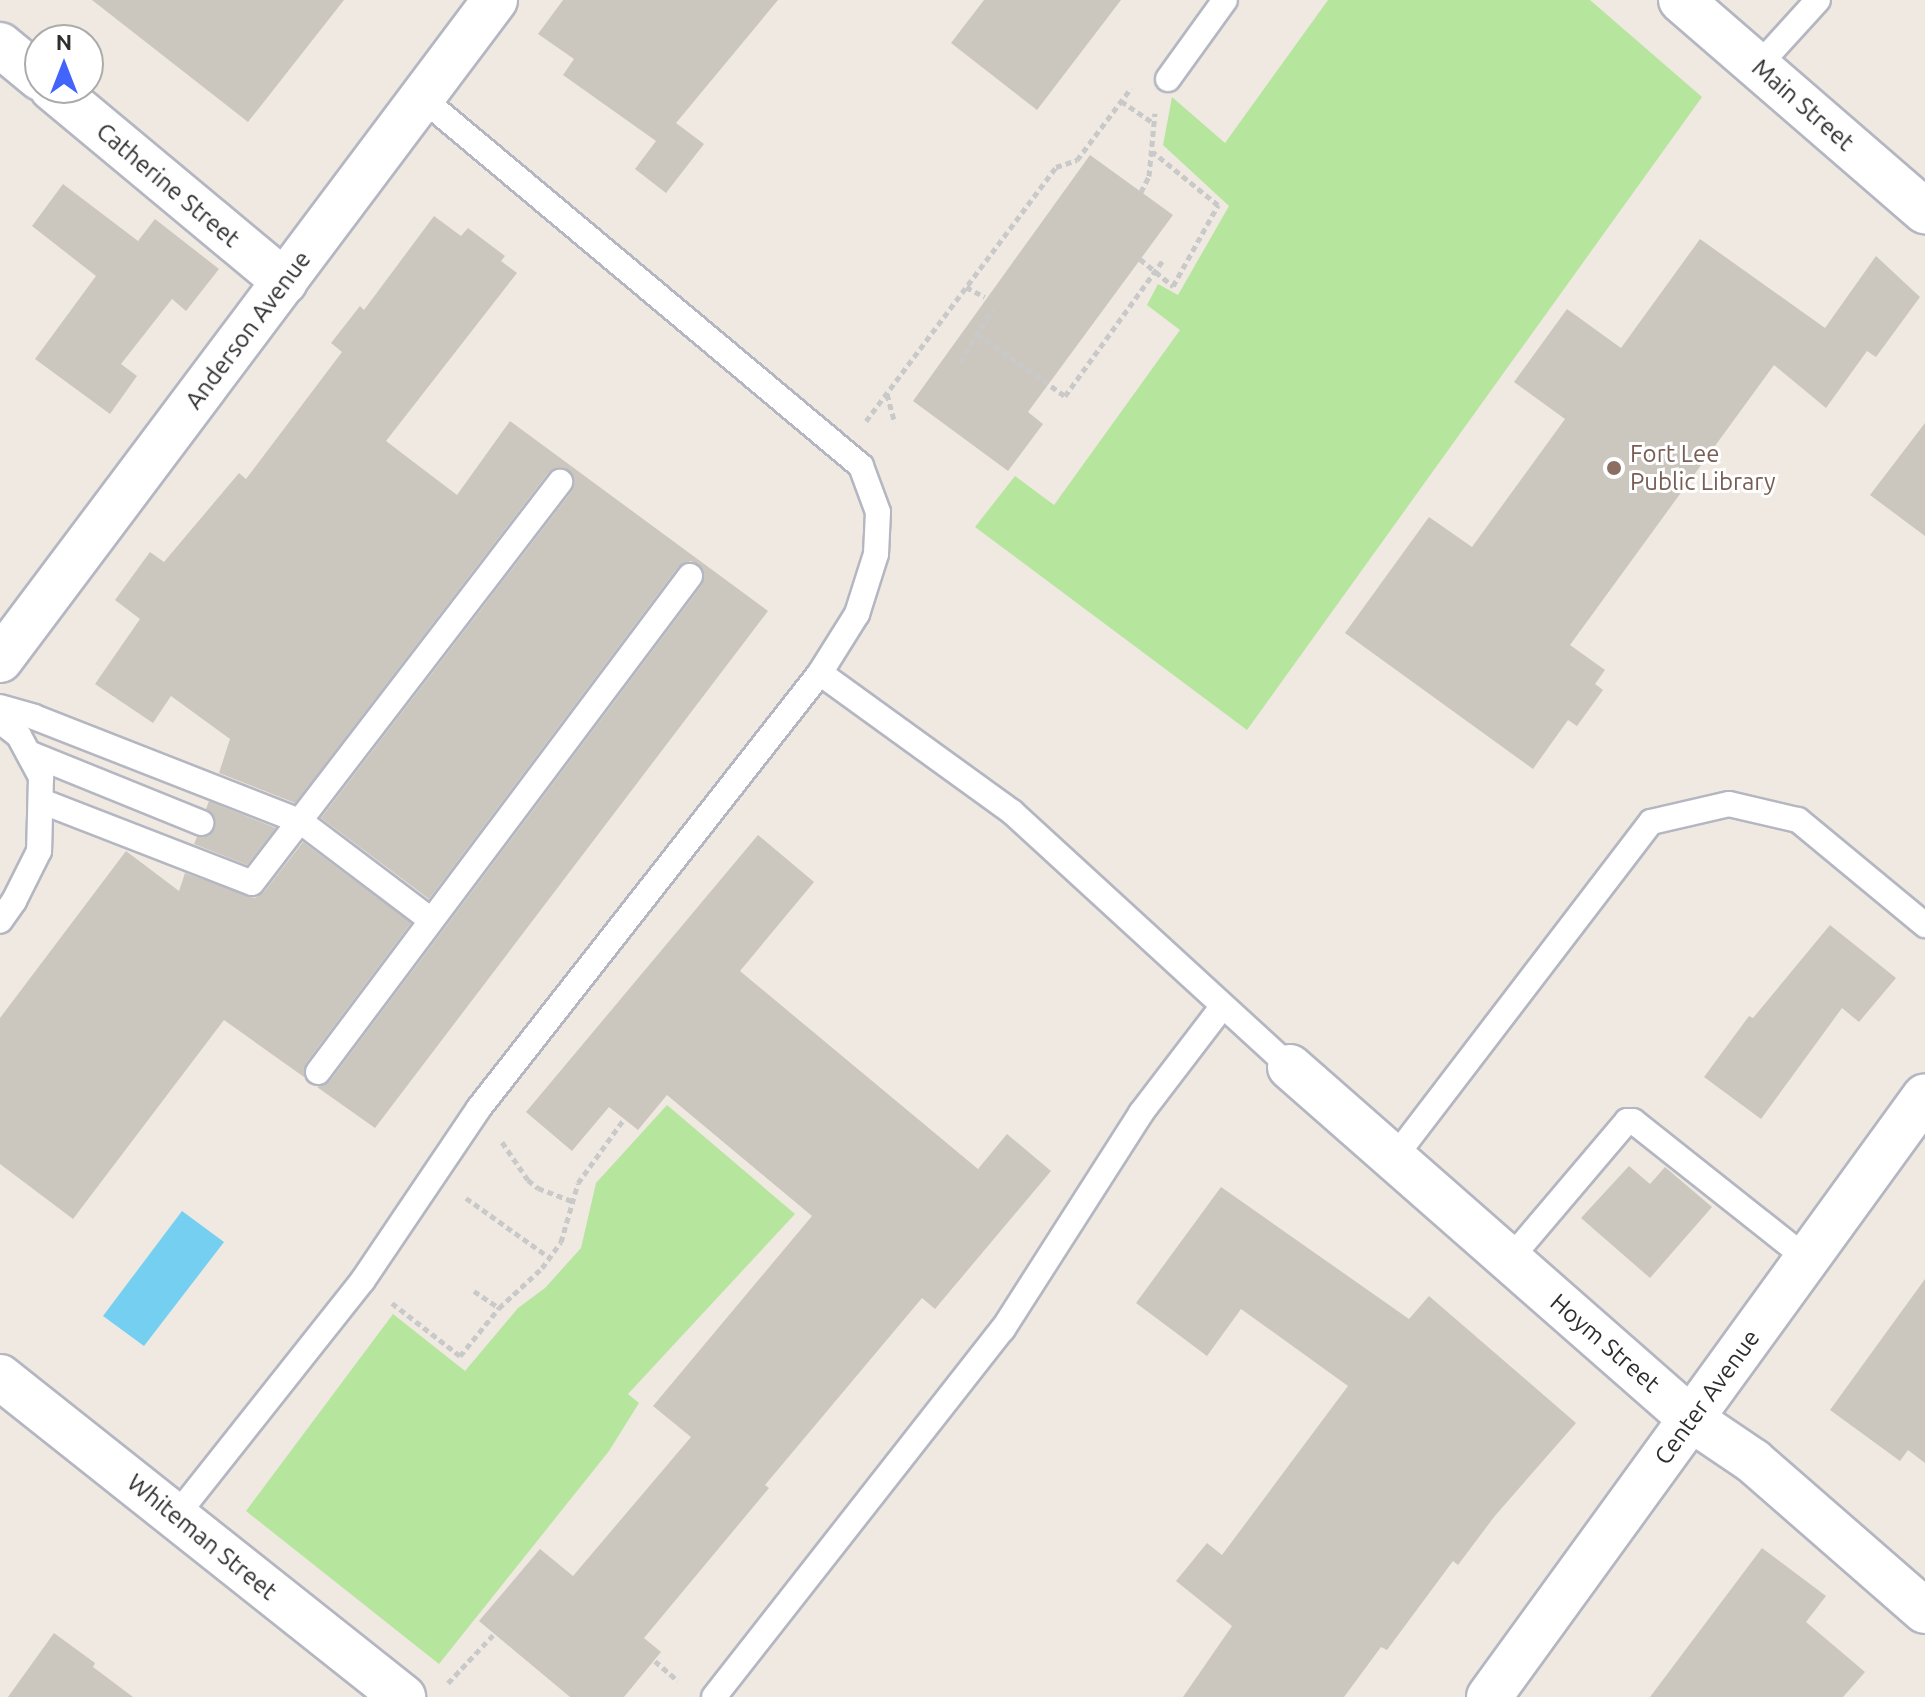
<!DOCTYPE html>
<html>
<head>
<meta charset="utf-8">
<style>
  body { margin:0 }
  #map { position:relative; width:1925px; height:1697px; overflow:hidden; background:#efe9e1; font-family:Ubuntu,sans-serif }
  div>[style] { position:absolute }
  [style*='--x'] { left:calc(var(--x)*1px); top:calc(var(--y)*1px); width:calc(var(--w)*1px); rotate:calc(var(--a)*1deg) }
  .green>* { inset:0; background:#b6e59e }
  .water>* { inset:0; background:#75cff0 }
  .building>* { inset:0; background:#cbc7bf }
  .path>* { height:5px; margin-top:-2.5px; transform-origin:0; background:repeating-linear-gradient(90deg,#c9c9c9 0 6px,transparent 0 10px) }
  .roads { filter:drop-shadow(2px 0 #b4b7c1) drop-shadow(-2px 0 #b4b7c1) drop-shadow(0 2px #b4b7c1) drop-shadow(0 -2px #b4b7c1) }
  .lane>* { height:24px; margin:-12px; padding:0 12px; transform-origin:12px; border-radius:12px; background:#fff }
  .street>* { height:44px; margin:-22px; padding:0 22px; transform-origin:22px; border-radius:22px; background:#fff }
  .secondary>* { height:44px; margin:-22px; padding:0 22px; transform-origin:22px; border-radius:22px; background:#fff }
  .dots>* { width:22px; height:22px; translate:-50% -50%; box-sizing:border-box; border:4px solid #fff; border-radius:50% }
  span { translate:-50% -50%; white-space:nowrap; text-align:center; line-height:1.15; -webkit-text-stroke:6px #fff; paint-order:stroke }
  .street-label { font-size:24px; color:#2e2e2e }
  .education-label { font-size:24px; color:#785e54 }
  .left { translate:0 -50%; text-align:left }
  .north { position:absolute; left:24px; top:24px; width:80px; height:80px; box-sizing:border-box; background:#fff; border:2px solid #ababab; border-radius:50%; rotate:0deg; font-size:22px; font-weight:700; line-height:32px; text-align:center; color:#2e2e2e }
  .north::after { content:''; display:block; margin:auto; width:28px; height:36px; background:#4264fb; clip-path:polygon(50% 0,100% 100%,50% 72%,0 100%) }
</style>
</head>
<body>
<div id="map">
  <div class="green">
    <div style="clip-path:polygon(1328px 0,1590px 0,1702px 97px,1247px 730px,975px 527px,1015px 476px,1054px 505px,1180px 330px,1147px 305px,1158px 284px,1178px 295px,1229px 206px,1163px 145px,1172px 97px,1225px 143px)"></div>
    <div style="clip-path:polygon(667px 1105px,795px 1214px,628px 1394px,639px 1403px,609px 1451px,439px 1664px,246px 1511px,393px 1314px,465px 1371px,518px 1308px,545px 1288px,581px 1248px,596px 1183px)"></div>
  </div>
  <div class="water">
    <div style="clip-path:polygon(182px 1211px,224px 1242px,144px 1346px,103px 1316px)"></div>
  </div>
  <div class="building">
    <div style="clip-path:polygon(92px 0,344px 0,248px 122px)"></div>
    <div style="clip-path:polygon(563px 0,778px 0,676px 123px,704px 144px,666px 193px,635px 169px,656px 141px,563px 75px,574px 59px,538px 34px)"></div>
    <div style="clip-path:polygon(984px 0,1121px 0,1037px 110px,951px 43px)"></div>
    <div style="clip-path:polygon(1090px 155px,1173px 215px,1028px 412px,1043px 424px,1008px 471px,913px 401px)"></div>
    <div style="clip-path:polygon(63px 184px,138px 241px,155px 219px,219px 269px,186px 311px,172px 299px,121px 364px,137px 376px,110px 414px,35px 359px,96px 276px,32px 226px)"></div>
    <div style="clip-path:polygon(434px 216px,461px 236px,468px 228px,505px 256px,501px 261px,517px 273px,386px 441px,457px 495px,510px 421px,768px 611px,375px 1128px,317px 1087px,330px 1081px,702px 585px,703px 569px,691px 561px,678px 567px,429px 899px,321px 818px,572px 491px,574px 477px,568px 470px,555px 468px,548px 473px,295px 803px,219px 773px,230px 739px,171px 696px,153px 723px,95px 684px,140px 619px,115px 600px,150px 552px,164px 562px,239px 473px,246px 479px,342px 352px,331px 343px,360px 306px,364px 310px)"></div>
    <div style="clip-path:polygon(1700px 239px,1825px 328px,1876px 256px,1920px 297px,1876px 357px,1867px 351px,1826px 408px,1774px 365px,1570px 645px,1605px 670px,1595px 684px,1603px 690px,1577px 726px,1568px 720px,1533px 769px,1345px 633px,1429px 517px,1472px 547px,1565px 419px,1514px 382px,1567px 309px,1621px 348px)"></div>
    <div style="clip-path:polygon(1925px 423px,1925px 536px,1870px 495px)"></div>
    <div style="clip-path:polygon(209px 801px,276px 828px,247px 865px,194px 844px,197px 837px,210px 835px,215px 828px,213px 814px,206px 809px)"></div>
    <div style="clip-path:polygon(758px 835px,814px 882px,740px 971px,978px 1169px,1007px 1134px,1051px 1171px,935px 1309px,922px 1298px,765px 1485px,769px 1488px,644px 1638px,661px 1652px,624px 1697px,570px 1697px,479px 1621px,540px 1549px,573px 1576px,691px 1437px,653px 1406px,812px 1216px,667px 1095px,638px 1130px,609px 1107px,572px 1151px,526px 1112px)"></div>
    <div style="clip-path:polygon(303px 842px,411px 923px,306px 1063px,304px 1077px,224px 1020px,73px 1219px,0 1164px,0 1018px,126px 851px,179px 891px,185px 873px,255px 898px,264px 892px)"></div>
    <div style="clip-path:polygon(1830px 925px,1896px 978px,1859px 1022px,1842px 1008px,1761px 1119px,1704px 1077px,1749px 1016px,1753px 1018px)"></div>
    <div style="clip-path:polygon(1629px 1166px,1650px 1184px,1665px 1167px,1712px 1207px,1650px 1278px,1581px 1218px)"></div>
    <div style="clip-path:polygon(1221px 1187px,1409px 1319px,1429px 1296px,1576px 1423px,1494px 1517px,1458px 1565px,1453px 1561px,1387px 1650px,1381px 1647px,1344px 1697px,1183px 1697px,1232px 1626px,1176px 1581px,1207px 1543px,1222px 1555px,1348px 1386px,1241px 1309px,1207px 1356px,1136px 1303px)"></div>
    <div style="clip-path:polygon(1925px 1279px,1925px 1463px,1908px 1450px,1900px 1461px,1830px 1410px)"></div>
    <div style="clip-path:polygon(1762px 1548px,1826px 1596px,1806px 1622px,1865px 1672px,1843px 1697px,1650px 1697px)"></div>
    <div style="clip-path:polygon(54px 1633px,95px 1663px,93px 1667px,133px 1697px,8px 1697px)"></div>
  </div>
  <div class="path">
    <div style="--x:1121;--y:101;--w:41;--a:34.1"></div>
    <div style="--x:1141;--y:192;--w:18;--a:-63"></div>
    <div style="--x:1149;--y:176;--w:63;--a:-84.6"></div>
    <div style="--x:1140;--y:259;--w:43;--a:39.3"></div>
    <div style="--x:1173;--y:286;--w:93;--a:-60.9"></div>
    <div style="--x:1218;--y:205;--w:84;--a:-140.8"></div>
    <div style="--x:966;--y:287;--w:21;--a:28"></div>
    <div style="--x:978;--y:334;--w:107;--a:35.5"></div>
    <div style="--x:1065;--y:396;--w:168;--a:-54.2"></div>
    <div style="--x:960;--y:362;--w:62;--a:-58.1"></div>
    <div style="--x:887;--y:394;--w:30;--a:75"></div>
    <div style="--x:866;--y:421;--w:317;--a:-53.2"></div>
    <div style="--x:1056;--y:167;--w:22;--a:-18"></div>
    <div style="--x:1077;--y:160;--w:90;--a:-53.1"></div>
    <div style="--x:502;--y:1142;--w:46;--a:55.6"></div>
    <div style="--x:528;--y:1180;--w:13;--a:39"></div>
    <div style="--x:538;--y:1188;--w:36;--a:21"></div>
    <div style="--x:466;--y:1198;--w:103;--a:35.5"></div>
    <div style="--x:474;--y:1291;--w:30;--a:34"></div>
    <div style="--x:392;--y:1303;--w:86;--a:37.9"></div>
    <div style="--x:460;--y:1356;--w:62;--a:-50.9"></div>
    <div style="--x:499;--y:1308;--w:59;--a:-42.9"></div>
    <div style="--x:542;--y:1268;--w:32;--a:-54"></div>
    <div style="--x:561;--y:1242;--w:61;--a:-73.9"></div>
    <div style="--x:578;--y:1183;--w:79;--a:-54.3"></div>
    <div style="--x:655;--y:1661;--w:30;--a:41"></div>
    <div style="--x:448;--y:1683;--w:67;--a:-46.8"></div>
  </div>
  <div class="roads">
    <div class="lane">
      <div style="--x:1758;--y:66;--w:89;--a:-47.7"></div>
      <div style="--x:1168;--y:79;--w:97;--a:-54.2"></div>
      <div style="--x:820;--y:673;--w:237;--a:35.9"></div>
      <div style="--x:1012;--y:812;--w:377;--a:42.5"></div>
      <div style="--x:0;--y:707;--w:35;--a:16"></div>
      <div style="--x:34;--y:717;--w:286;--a:21.4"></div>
      <div style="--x:300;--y:821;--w:164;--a:37.1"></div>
      <div style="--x:0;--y:721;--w:24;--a:38"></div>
      <div style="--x:19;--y:736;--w:47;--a:61.8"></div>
      <div style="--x:41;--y:777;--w:74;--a:91.5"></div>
      <div style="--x:39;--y:851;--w:56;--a:116.6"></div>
      <div style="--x:14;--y:901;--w:24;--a:125"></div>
      <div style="--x:29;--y:753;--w:186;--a:22.1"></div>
      <div style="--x:41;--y:801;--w:226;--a:21.2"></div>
      <div style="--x:252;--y:883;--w:506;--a:-52.47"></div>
      <div style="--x:318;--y:1072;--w:620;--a:-53.13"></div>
      <div style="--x:1394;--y:1158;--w:423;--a:-52.6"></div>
      <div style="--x:1651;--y:822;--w:80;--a:-13"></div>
      <div style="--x:1729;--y:804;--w:71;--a:13.1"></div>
      <div style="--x:1798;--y:820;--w:165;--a:39.6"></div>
      <div style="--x:1510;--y:1259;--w:181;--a:-49.7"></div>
      <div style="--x:1627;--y:1121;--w:6;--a:0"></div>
      <div style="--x:1633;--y:1121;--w:222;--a:38.4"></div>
      <div style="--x:176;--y:1516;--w:301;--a:-51.6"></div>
      <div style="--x:363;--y:1280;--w:207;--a:-56"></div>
      <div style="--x:479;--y:1108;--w:553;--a:-51.91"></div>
      <div style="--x:820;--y:673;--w:70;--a:-57.9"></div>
      <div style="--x:857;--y:614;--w:63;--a:-72.4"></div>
      <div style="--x:876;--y:554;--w:42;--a:-87.3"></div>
      <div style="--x:878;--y:512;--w:49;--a:-110.3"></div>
      <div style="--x:861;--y:466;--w:573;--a:-140.03"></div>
      <div style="--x:714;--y:1697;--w:468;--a:-51.9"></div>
      <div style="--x:1003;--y:1329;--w:256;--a:-57.4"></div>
      <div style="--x:1141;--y:1113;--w:133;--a:-52.6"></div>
    </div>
    <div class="street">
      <div style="--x:0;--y:45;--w:52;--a:39.5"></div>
      <div style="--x:52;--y:88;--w:303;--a:39.8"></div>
      <div style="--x:1290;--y:1067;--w:534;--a:41.28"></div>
      <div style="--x:1691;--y:1419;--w:75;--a:34.1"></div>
      <div style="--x:1753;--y:1461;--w:228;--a:41.1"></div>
      <div style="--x:0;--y:1377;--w:515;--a:38.45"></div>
    </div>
    <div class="secondary">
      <div style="--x:1681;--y:0;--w:323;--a:40.9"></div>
      <div style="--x:0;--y:660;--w:825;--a:-53.13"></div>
      <div style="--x:1489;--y:1697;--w:742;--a:-54.04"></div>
    </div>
  </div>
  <div class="dots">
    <div style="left:1614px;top:468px;background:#8d6e63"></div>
  </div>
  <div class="street-label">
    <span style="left:1803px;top:105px;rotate:41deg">Main Street</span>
    <span style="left:168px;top:185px;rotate:40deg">Catherine Street</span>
    <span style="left:248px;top:330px;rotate:-53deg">Anderson Avenue</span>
    <span style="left:1605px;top:1343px;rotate:41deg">Hoym Street</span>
    <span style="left:1707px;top:1397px;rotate:-54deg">Center Avenue</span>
    <span style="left:202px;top:1537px;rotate:39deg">Whiteman Street</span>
  </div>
  <div class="education-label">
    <span class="left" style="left:1630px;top:468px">Fort Lee<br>Public Library</span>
  </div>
  <div class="north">N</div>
</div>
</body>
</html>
